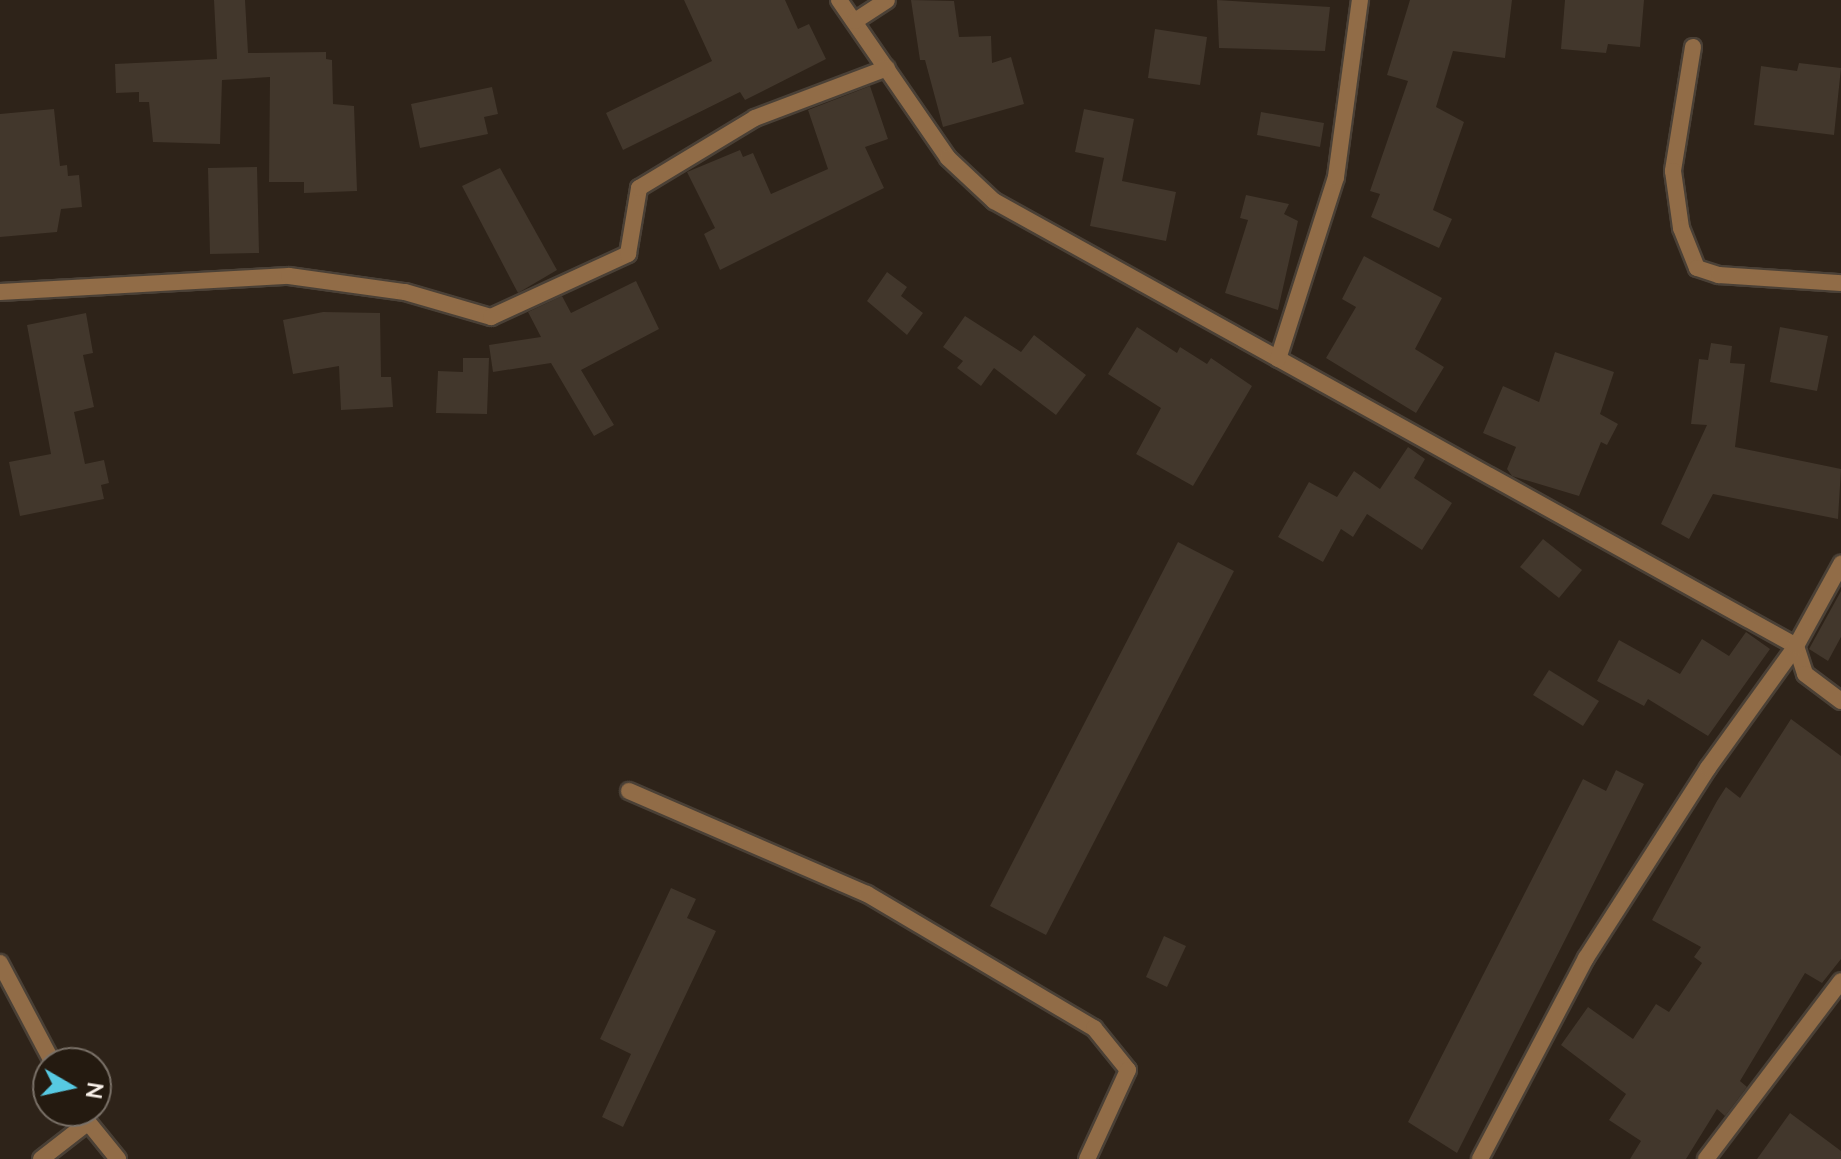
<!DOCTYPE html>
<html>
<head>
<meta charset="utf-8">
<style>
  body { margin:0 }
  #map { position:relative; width:1841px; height:1159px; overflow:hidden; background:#2e2319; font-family:"Nunito Sans",sans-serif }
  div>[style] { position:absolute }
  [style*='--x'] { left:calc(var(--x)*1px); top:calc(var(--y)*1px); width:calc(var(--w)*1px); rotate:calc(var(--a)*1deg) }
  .building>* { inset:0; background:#42372c }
  .roads { filter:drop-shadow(2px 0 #4a4036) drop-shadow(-2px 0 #4a4036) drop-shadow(0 2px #4a4036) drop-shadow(0 -2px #4a4036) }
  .minor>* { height:16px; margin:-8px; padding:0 8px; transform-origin:8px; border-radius:8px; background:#916c47 }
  span { translate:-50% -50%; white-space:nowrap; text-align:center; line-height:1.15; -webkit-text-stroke:8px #241a10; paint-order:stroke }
  .north { position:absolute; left:32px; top:1047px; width:80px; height:80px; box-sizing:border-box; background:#241a10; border:2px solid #797067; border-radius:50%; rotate:99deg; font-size:22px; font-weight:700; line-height:32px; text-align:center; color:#f9f1ea }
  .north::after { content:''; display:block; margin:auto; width:28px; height:36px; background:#57c9e2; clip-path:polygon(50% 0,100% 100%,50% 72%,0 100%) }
</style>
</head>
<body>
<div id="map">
  <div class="building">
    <div style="clip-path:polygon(214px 0,245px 0,248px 53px,326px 52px,326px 59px,332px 60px,333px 104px,354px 106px,357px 191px,304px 193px,304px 182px,269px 182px,270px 77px,222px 80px,220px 144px,153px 142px,149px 102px,139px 102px,139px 92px,116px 93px,115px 64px,217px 59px)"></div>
    <div style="clip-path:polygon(684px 0,785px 0,798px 29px,809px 24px,826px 59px,745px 100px,740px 92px,623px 150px,606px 113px,712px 61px)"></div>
    <div style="clip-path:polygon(911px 0,954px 1px,959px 37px,991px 36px,992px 63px,1011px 57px,1024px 104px,943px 127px,925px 60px,920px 60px)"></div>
    <div style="clip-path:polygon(1217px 0,1330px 7px,1325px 51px,1219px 48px)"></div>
    <div style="clip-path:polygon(1410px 0,1512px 0,1505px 58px,1453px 51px,1436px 107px,1464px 122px,1433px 210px,1452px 219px,1439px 248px,1371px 217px,1380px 194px,1370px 191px,1408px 81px,1387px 75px)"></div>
    <div style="clip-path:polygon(1565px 0,1644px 0,1640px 47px,1608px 44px,1606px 53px,1561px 49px)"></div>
    <div style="clip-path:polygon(1155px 29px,1207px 37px,1200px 85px,1148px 78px)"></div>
    <div style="clip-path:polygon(1799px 63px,1841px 68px,1834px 135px,1754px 125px,1761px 66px,1797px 71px)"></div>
    <div style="clip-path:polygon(870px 86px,888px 139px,865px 147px,884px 188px,720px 270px,704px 234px,715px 228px,687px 172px,740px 150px,743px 157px,753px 153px,771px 194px,828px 169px,808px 110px)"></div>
    <div style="clip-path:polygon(492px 87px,498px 114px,484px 117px,488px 134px,420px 148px,411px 104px)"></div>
    <div style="clip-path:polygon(54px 109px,60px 166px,67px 165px,68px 176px,79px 175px,82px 207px,61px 209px,57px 232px,0 237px,0 114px)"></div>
    <div style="clip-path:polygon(1084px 109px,1134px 119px,1122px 181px,1176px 192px,1166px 241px,1090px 226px,1104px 158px,1075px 152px)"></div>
    <div style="clip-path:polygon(1261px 112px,1324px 123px,1320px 147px,1257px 135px)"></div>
    <div style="clip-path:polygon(257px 167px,259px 253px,210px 254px,208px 168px)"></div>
    <div style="clip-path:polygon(500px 168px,557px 270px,518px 293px,462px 186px)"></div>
    <div style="clip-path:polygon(1246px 195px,1289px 204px,1284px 214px,1298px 221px,1278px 310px,1225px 293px,1248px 220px,1240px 218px)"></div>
    <div style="clip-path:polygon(1364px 256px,1442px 298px,1415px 349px,1444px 367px,1416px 413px,1326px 358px,1356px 307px,1342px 299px)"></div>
    <div style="clip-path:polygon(887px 272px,907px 287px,901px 296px,923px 313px,907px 335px,867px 301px)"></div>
    <div style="clip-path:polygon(636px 281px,659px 329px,581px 370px,614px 425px,594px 436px,551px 363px,493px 372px,489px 345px,541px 337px,528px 312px,562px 296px,571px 313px)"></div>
    <div style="clip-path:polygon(323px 312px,380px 313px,381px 377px,391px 377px,393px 407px,341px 410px,339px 366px,293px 374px,283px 320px)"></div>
    <div style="clip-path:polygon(86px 313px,93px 353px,83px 355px,94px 407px,74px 412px,85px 464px,104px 460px,109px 483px,101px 485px,104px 499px,20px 516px,9px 462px,51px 454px,27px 325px)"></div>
    <div style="clip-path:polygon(965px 316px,1021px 352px,1034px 335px,1086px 375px,1056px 415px,994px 368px,981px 386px,957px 368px,963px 361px,943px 347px)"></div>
    <div style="clip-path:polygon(1137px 327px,1177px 353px,1180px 347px,1207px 364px,1211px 358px,1252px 386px,1193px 486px,1136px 454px,1161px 408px,1108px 374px)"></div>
    <div style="clip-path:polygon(1780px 327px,1828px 336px,1817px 391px,1770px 382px)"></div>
    <div style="clip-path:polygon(1711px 343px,1732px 346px,1730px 363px,1745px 364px,1735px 447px,1841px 469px,1838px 519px,1713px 494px,1689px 539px,1661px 524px,1707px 425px,1691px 424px,1699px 359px,1708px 360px)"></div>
    <div style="clip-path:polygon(1555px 352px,1614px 372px,1600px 414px,1618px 424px,1607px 445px,1601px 442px,1579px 496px,1512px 476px,1507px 469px,1516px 447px,1483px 433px,1503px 386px,1539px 402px)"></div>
    <div style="clip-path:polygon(463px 358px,489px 358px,487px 414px,436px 413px,438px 371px,463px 372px)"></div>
    <div style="clip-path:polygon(1408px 447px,1425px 459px,1414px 478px,1452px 503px,1422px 550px,1367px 514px,1353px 537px,1341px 529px,1323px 562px,1278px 537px,1309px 482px,1337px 497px,1354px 471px,1380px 489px)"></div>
    <div style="clip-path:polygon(1543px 539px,1582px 570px,1559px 598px,1520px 567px)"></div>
    <div style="clip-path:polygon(1178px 542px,1234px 571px,1046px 935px,990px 906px)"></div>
    <div style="clip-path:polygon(1841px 591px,1841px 637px,1828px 661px,1809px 649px)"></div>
    <div style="clip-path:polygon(1746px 632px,1770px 649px,1708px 736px,1648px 699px,1644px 706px,1597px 681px,1619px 640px,1680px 674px,1702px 639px,1729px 656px)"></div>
    <div style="clip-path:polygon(1549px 670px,1599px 701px,1583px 726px,1533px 695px)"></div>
    <div style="clip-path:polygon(1791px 719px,1841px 756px,1841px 959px,1822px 983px,1805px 973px,1740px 1081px,1747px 1087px,1725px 1116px,1717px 1109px,1686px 1159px,1630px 1159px,1641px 1141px,1609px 1120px,1626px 1094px,1561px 1045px,1588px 1007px,1633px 1039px,1656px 1004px,1669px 1012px,1702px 963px,1694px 957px,1701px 947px,1652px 920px,1717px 801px,1726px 787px,1740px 798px)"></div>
    <div style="clip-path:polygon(1616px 770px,1644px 784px,1457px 1153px,1408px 1122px,1583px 779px,1606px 791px)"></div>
    <div style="clip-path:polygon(671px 888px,696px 899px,687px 918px,716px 931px,623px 1127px,602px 1117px,631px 1054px,600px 1039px)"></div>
    <div style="clip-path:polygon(1164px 936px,1186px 946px,1167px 987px,1146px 977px)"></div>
    <div style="clip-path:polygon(1790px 1113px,1841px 1151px,1841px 1159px,1757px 1159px)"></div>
  </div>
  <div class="roads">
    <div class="minor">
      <div style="--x:839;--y:0;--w:192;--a:55.4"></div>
      <div style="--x:948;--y:158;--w:63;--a:43.1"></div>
      <div style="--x:994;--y:201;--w:917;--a:29.02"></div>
      <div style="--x:855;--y:21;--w:38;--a:-33"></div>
      <div style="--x:1693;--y:47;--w:126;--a:99.2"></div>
      <div style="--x:1673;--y:171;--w:58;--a:82"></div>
      <div style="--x:1681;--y:228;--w:43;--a:68.2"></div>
      <div style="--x:1697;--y:268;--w:23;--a:18"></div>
      <div style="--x:1719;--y:275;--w:122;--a:3.8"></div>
      <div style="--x:0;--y:292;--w:289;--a:-3.2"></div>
      <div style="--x:289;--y:276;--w:117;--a:7.9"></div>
      <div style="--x:405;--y:292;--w:90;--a:16.2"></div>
      <div style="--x:491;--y:317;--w:151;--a:-24.7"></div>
      <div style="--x:628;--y:254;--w:67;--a:-80.5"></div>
      <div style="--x:639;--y:188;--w:135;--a:-31.1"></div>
      <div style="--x:755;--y:118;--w:141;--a:-20.7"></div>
      <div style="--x:1278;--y:359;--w:191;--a:-72.3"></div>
      <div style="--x:1336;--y:177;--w:179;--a:-82.3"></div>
      <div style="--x:1796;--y:646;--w:29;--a:72"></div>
      <div style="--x:1805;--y:674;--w:45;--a:36.9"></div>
      <div style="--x:629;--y:791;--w:259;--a:23.4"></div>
      <div style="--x:867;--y:894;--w:264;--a:30.6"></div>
      <div style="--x:1094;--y:1028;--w:54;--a:51"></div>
      <div style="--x:1128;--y:1070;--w:98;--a:114.7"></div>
      <div style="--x:0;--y:963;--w:113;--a:62.1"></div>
      <div style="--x:79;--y:1111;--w:62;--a:50.9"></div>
      <div style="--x:41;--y:1159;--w:57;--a:-37.9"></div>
      <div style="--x:1480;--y:1159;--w:227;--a:-62.2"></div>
      <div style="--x:1586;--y:958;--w:226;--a:-57.3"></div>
      <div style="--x:1708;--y:768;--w:150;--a:-54.2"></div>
      <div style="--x:1796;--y:646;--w:94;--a:-61.2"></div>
      <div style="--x:1706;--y:1159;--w:223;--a:-52.8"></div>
    </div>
  </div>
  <div class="north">N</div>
</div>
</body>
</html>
